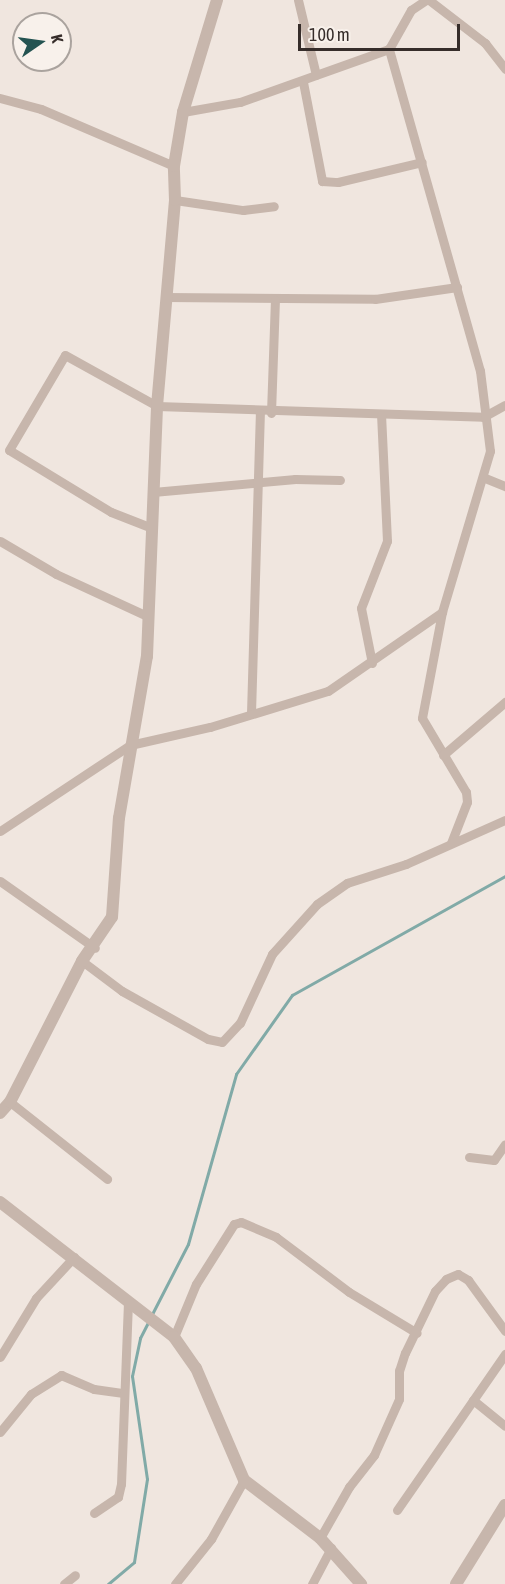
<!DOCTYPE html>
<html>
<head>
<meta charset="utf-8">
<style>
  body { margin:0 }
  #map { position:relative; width:505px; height:1584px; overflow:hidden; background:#f0e6df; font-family:"Asap Condensed",sans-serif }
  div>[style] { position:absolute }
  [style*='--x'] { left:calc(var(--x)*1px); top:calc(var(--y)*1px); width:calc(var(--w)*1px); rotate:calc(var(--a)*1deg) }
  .stream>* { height:3px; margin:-1.5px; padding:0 1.5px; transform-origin:1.5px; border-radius:1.5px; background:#81aaa7 }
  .minor>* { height:9px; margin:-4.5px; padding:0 4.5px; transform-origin:4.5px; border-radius:4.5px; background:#c7b6ac }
  .tertiary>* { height:12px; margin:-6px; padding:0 6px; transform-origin:6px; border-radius:6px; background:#c7b6ac }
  span { translate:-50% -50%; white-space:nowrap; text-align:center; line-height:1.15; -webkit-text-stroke:4.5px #f8f1eb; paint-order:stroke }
  .north { position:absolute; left:12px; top:12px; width:60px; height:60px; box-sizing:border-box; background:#f8f1eb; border:2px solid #aaa39e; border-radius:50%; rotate:77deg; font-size:16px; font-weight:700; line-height:24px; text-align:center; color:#362d2a }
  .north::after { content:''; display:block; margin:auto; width:21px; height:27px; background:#245351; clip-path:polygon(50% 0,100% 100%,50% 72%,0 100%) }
  .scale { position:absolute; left:298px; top:24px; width:162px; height:27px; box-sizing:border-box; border:3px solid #362d2a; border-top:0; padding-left:8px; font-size:18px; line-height:21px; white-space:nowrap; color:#362d2a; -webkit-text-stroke:4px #f8f1eb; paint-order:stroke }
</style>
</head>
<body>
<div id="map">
  <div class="stream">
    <div style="--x:151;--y:1316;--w:81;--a:-62.8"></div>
    <div style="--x:188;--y:1244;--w:177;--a:-74.2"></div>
    <div style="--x:236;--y:1074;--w:97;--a:-54.7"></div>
    <div style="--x:292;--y:995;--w:244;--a:-29.2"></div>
    <div style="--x:108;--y:1584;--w:34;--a:-40"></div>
    <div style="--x:134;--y:1562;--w:84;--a:-81.1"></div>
    <div style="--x:147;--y:1479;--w:104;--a:-98.3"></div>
    <div style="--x:132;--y:1376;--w:39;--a:-78"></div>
    <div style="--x:140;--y:1338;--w:18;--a:-63"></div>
  </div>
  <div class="minor">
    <div style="--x:298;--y:0;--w:77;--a:76.5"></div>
    <div style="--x:429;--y:0;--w:71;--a:37.5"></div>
    <div style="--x:485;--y:43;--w:33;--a:52"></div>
    <div style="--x:303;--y:82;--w:101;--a:79.1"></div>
    <div style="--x:322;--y:181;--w:16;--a:4"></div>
    <div style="--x:338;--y:182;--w:86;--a:-13.4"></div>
    <div style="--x:0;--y:98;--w:42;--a:15"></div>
    <div style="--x:41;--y:109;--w:145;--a:23.2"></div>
    <div style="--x:183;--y:112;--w:58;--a:-10"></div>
    <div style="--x:240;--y:102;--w:158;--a:-19.6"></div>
    <div style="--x:389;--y:49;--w:45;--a:-60.6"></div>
    <div style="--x:411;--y:10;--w:18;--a:-34"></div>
    <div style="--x:175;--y:200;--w:69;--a:8.4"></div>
    <div style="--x:243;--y:210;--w:31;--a:-7"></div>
    <div style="--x:166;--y:297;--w:209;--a:0.5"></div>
    <div style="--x:375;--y:299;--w:83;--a:-8.3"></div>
    <div style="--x:271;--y:413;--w:113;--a:-88"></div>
    <div style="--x:485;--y:478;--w:22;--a:22"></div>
    <div style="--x:153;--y:492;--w:143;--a:-5.2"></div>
    <div style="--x:295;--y:479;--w:45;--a:1.3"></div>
    <div style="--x:152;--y:528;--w:44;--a:-158.7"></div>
    <div style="--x:111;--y:512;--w:119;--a:-148.7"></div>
    <div style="--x:9;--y:450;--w:110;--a:-59.5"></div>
    <div style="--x:65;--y:355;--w:105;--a:29"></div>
    <div style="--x:157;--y:406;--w:326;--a:1.9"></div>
    <div style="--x:483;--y:417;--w:25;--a:-29"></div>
    <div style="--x:0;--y:541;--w:65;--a:30.5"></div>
    <div style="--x:56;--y:574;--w:100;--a:24.8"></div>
    <div style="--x:442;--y:612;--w:108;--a:100.7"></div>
    <div style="--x:422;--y:718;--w:86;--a:59.3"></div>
    <div style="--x:466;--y:792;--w:10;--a:84"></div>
    <div style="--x:467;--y:802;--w:44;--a:111.3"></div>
    <div style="--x:372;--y:663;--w:56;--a:-101.3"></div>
    <div style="--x:361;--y:608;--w:72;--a:-68.8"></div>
    <div style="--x:387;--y:541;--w:126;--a:-92.7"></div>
    <div style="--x:251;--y:713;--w:300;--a:-88.3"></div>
    <div style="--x:443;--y:755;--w:82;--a:-40.5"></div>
    <div style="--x:0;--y:831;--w:156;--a:-33.5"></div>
    <div style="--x:130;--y:745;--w:82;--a:-12.7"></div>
    <div style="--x:210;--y:727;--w:123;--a:-17"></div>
    <div style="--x:328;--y:691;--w:139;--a:-34.7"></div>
    <div style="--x:442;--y:612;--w:168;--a:-73.4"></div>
    <div style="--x:490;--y:451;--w:81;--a:-97.1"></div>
    <div style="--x:480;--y:371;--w:335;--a:-105.8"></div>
    <div style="--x:0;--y:881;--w:116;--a:35.2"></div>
    <div style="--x:82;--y:961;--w:50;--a:36.9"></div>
    <div style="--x:122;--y:991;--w:98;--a:29.2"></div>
    <div style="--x:208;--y:1039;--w:14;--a:12"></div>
    <div style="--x:222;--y:1042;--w:26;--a:-47"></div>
    <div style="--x:240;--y:1023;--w:76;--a:-65.1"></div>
    <div style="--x:272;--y:954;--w:67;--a:-48"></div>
    <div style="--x:317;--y:904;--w:37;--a:-35"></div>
    <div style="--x:347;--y:883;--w:62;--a:-17.9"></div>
    <div style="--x:406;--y:864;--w:108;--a:-24"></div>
    <div style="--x:10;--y:1102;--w:124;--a:38.4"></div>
    <div style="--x:469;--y:1157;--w:25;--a:7"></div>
    <div style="--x:494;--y:1160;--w:19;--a:-55"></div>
    <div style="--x:174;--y:1337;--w:57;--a:-67.5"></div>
    <div style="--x:196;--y:1284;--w:71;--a:-57.7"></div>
    <div style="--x:234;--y:1224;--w:7;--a:-16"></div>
    <div style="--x:241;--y:1222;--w:38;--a:23"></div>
    <div style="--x:276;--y:1237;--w:91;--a:37"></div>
    <div style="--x:349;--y:1292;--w:79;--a:31.1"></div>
    <div style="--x:0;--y:1357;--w:69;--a:-58.6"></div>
    <div style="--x:36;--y:1298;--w:56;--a:-47.2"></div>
    <div style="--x:473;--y:1400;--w:41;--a:39.1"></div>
    <div style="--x:0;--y:1432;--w:49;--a:-50.8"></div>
    <div style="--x:31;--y:1394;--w:36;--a:-32"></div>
    <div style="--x:61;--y:1375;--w:36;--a:23"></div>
    <div style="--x:94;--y:1389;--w:28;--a:8"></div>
    <div style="--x:397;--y:1510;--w:190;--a:-55.3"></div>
    <div style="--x:94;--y:1513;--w:29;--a:-34"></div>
    <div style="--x:118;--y:1497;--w:13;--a:-77"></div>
    <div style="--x:121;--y:1484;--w:183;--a:-87.8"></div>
    <div style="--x:320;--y:1538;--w:59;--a:-60.4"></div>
    <div style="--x:349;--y:1487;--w:41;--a:-52"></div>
    <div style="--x:374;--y:1455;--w:61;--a:-65.9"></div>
    <div style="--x:399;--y:1399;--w:28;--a:-90"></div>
    <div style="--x:399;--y:1371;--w:19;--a:-72"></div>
    <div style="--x:405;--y:1353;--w:69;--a:-64.2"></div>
    <div style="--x:435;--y:1291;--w:16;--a:-47"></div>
    <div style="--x:446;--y:1279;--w:13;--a:-23"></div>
    <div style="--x:458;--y:1274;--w:12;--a:31"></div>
    <div style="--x:468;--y:1280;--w:63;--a:54"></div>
    <div style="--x:64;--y:1584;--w:14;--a:-39"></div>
    <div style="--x:175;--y:1584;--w:58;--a:-51.3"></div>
    <div style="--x:211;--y:1539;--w:68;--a:-60.8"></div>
    <div style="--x:312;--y:1584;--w:41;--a:-62.2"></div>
  </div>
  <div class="tertiary">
    <div style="--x:0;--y:1113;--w:15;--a:-48"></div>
    <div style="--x:10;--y:1102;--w:158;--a:-62.9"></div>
    <div style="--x:82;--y:961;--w:53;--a:-55.7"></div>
    <div style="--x:112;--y:917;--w:99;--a:-86"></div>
    <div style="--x:119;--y:818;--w:164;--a:-80.2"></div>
    <div style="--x:147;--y:656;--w:250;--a:-87.7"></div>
    <div style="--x:157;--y:406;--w:207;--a:-85"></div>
    <div style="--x:175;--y:200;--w:34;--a:-92"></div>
    <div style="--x:174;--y:166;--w:55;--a:-80.5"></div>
    <div style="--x:183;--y:112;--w:117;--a:-73.1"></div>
    <div style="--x:0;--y:1202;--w:220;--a:37.8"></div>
    <div style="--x:174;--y:1337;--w:38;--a:55"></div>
    <div style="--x:196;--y:1368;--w:122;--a:66.8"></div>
    <div style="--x:244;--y:1480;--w:96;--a:37.3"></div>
    <div style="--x:320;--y:1538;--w:62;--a:48.3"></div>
    <div style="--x:456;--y:1584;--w:93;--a:-58.2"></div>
  </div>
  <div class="north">K</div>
  <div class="scale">100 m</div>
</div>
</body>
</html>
